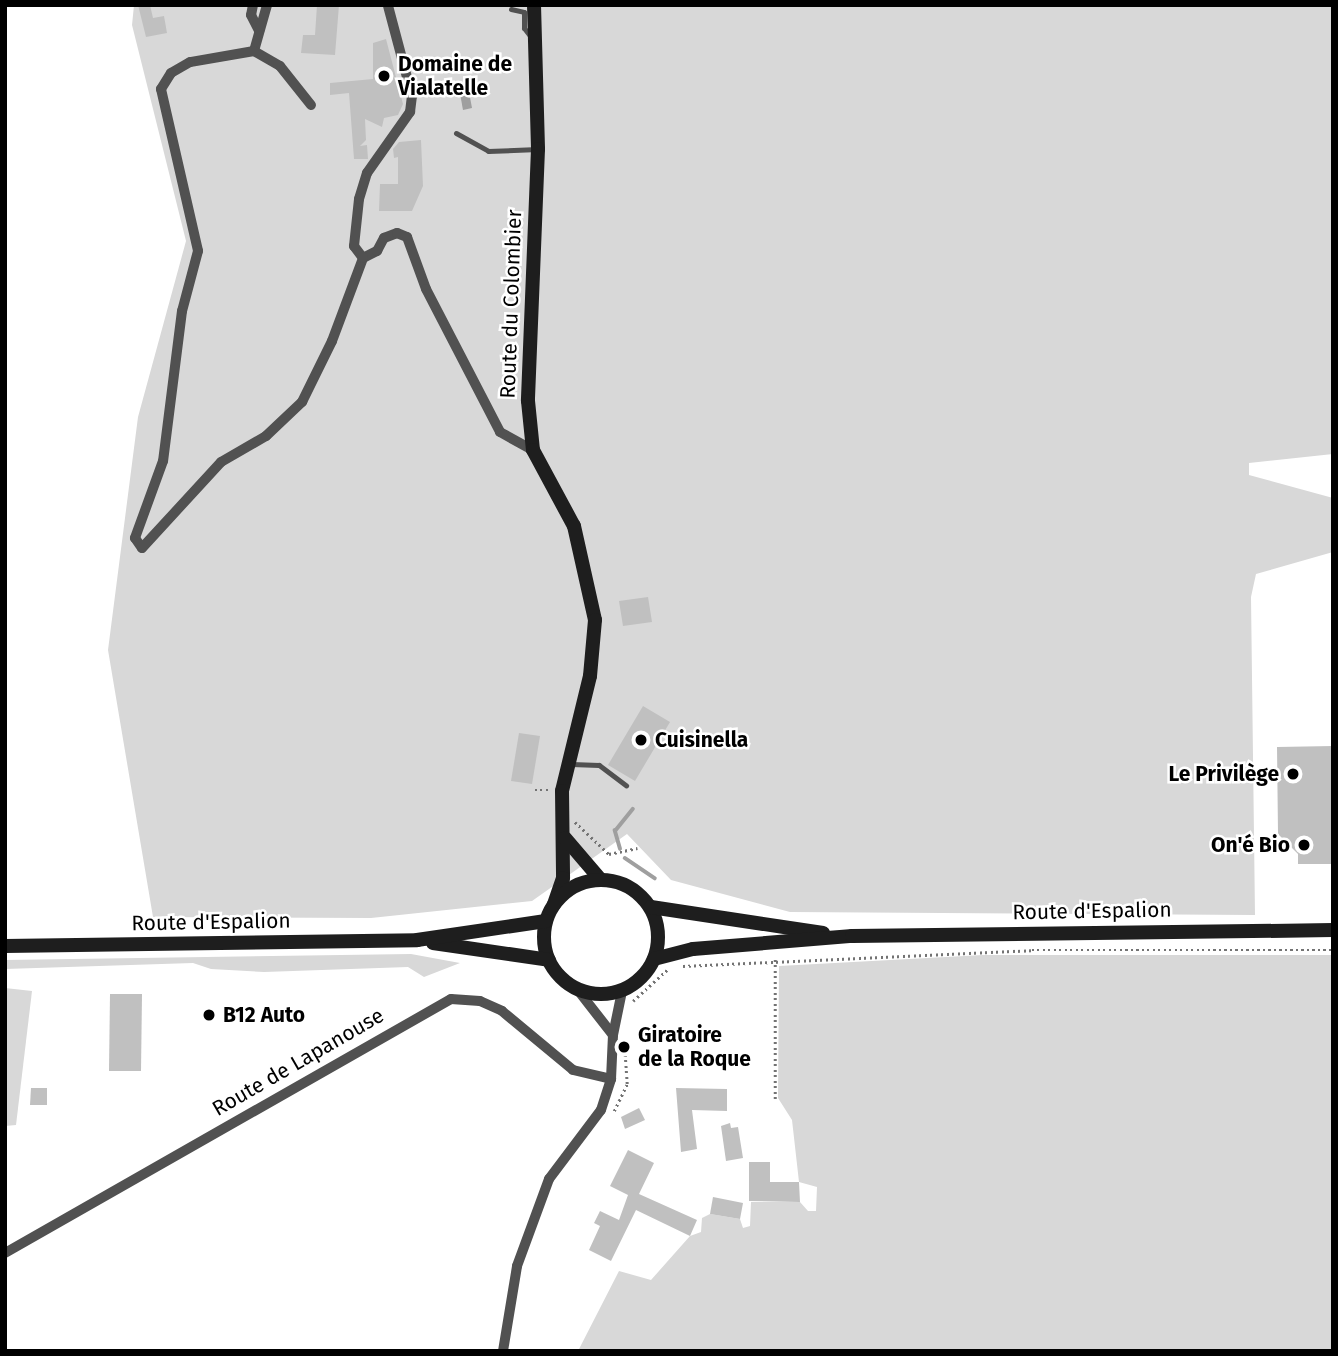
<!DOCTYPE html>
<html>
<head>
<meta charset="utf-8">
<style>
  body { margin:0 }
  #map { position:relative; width:1338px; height:1356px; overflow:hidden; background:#fff; font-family:"Fira Sans",sans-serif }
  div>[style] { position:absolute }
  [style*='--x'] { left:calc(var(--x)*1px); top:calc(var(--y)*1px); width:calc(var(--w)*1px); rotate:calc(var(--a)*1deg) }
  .green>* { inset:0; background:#d8d8d8 }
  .water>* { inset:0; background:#9f9f9f }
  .stream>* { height:3.5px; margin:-1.75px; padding:0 1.75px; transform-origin:1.75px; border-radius:1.75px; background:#9f9f9f }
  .building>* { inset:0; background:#c0c0c0 }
  .path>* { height:2.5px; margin-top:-1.25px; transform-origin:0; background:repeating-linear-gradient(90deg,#737373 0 2px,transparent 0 5.5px) }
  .lane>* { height:5px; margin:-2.5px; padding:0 2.5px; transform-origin:2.5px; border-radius:2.5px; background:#515151 }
  .street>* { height:10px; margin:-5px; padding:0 5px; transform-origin:5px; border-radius:5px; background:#515151 }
  .secondary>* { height:14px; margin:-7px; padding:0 7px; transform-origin:7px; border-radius:7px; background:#1e1e1e }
  .secondary>.ring { margin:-7px; padding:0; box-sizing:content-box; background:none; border:14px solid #1e1e1e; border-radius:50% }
  .dots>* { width:19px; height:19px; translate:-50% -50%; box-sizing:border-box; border:4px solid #fff; border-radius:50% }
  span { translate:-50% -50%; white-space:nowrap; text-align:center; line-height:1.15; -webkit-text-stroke:5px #fff; paint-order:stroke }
  .poi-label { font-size:21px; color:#000; font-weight:700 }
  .left { translate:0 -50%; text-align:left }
  .right { translate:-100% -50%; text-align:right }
  .street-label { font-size:21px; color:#000 }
  .frame { position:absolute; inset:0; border:7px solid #000; pointer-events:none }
</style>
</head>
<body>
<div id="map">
  <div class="green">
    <div style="clip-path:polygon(134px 5px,1333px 5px,1333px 454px,1249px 463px,1249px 475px,1333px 498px,1333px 552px,1256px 574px,1251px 597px,1255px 915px,790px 912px,671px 880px,627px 834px,532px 901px,371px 918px,153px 917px,108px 650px,138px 417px,186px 241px,132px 25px)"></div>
    <div style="clip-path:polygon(411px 954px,460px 963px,424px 977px,408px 967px,264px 972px,211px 969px,193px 963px,5px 969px,5px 960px)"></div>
    <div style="clip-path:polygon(983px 955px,1333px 955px,1333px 1351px,578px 1351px,619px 1271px,651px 1280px,690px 1236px,701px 1232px,702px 1218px,710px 1214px,740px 1219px,743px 1228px,750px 1226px,751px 1202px,800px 1202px,808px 1211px,816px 1211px,817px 1187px,799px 1182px,792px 1120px,778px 1098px,779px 966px)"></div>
    <div style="clip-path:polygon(5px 988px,32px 991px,16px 1125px,5px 1126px)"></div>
  </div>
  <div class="water">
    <div style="clip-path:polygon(468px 87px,472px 108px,463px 110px,459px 88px)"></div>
  </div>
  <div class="stream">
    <div style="--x:620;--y:849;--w:19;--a:-106"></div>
    <div style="--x:615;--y:831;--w:28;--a:-51"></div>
    <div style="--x:625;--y:858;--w:36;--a:34"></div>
  </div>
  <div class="building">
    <div style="clip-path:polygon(138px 5px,150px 5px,153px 18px,164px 16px,167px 33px,146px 37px)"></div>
    <div style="clip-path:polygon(317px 5px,339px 5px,335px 55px,301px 53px,303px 35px,315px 35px)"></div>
    <div style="clip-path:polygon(386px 39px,403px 104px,398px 115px,384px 118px,382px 127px,365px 119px,366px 140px,360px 146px,367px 145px,368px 159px,354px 159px,349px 93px,330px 95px,330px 83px,373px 79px,373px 43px)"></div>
    <div style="clip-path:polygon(421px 140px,423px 186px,412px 211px,379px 211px,380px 184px,398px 184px,398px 157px,394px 158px,393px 149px,399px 142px)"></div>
    <div style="clip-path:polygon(648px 597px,652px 622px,623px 626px,619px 601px)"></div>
    <div style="clip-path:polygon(643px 706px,670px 722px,635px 781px,608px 765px)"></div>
    <div style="clip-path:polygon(519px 733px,540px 736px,532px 784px,511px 781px)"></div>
    <div style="clip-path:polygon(1333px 746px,1333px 864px,1298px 864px,1298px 854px,1278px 834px,1277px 747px)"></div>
    <div style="clip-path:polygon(110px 994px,142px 994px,141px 1071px,109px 1071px)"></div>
    <div style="clip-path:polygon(31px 1088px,47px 1088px,47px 1105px,30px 1105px)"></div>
    <div style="clip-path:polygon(676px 1088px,727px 1089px,727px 1111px,692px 1110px,697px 1149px,681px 1152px)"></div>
    <div style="clip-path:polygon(639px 1108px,645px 1120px,625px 1129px,621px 1117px)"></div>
    <div style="clip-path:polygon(730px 1123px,731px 1128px,738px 1127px,743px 1158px,726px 1161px,721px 1126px)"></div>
    <div style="clip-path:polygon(628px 1150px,654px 1163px,639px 1194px,697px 1220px,690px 1236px,636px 1210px,611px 1261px,589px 1250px,600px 1226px,594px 1223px,600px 1211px,619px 1220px,628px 1195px,610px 1186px)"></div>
    <div style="clip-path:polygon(749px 1162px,770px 1162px,770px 1182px,799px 1182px,800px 1202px,749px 1201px)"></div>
    <div style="clip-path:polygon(713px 1197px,743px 1203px,740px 1219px,710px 1214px)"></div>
  </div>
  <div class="path">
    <div style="--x:535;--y:790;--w:13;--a:0"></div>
    <div style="--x:575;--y:822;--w:47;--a:43.3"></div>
    <div style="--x:609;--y:854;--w:29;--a:-12"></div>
    <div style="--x:683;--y:966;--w:349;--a:-2.6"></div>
    <div style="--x:1032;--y:950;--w:301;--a:0"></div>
    <div style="--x:633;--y:1001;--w:46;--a:-42.4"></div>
    <div style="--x:775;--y:1099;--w:140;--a:-90"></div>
    <div style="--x:614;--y:1111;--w:30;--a:-64"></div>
    <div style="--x:627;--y:1084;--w:30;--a:-94"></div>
  </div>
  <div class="lane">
    <div style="--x:511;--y:9;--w:13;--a:13"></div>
    <div style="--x:524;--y:12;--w:16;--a:90"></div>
    <div style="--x:524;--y:28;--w:11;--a:52"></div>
    <div style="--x:456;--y:133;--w:37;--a:29"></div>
    <div style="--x:488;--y:151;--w:50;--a:-2.3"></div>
    <div style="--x:571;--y:764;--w:28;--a:2"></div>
    <div style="--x:599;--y:765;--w:34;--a:37"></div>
  </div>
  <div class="street">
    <div style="--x:253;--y:5;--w:10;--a:101"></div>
    <div style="--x:251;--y:15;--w:18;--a:63"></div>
    <div style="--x:254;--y:51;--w:48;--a:-74.2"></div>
    <div style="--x:311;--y:105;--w:50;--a:-128.5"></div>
    <div style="--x:280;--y:66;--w:30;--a:-150"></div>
    <div style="--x:254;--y:51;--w:65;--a:170.2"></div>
    <div style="--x:190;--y:62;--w:22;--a:150"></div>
    <div style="--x:171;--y:73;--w:19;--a:122"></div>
    <div style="--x:161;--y:89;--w:166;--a:77.1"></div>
    <div style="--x:198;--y:251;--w:62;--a:104.9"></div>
    <div style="--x:182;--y:311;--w:151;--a:97.2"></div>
    <div style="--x:163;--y:461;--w:82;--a:110"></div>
    <div style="--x:135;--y:538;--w:12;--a:55"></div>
    <div style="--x:142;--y:548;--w:117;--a:-47.4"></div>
    <div style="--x:221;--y:462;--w:52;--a:-30"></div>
    <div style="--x:266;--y:436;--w:50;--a:-43.4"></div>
    <div style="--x:302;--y:402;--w:68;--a:-63.8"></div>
    <div style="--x:332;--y:341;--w:89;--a:-69.5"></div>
    <div style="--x:363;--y:258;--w:16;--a:-27"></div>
    <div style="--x:377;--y:251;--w:15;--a:-62"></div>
    <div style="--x:384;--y:238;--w:14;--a:-21"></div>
    <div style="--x:397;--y:233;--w:11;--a:22"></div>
    <div style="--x:407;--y:237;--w:55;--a:69.9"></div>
    <div style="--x:426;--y:289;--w:161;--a:62.6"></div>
    <div style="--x:500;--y:432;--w:38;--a:29"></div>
    <div style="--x:363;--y:258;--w:15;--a:-127"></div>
    <div style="--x:354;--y:246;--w:47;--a:-83.9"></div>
    <div style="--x:359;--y:199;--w:27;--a:-73"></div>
    <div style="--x:367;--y:173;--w:75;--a:-54.8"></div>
    <div style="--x:410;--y:112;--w:16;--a:-83"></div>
    <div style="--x:412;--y:96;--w:93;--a:-104.9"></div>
    <div style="--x:577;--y:989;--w:58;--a:52"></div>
    <div style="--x:5;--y:1253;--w:513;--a:-29.66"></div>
    <div style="--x:451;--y:999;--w:29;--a:4"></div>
    <div style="--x:480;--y:1001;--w:24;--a:24"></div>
    <div style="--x:502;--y:1011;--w:92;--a:39.7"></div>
    <div style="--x:573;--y:1070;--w:39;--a:13"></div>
    <div style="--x:503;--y:1351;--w:86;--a:-80.6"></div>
    <div style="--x:517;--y:1266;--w:93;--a:-69.8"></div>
    <div style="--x:549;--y:1179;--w:86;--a:-53"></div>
    <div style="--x:601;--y:1110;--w:33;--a:-72"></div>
    <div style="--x:611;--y:1079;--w:44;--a:-87.4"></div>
    <div style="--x:613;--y:1035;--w:45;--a:-78.4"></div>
  </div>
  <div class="secondary">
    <div style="--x:534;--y:5;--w:144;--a:88.4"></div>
    <div style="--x:538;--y:149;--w:252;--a:92.3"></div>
    <div style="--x:528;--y:401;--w:49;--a:84.2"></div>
    <div style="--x:533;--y:450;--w:86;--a:61.7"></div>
    <div style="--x:574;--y:526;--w:96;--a:77.4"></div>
    <div style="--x:595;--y:620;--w:56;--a:95.1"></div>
    <div style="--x:590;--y:676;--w:118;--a:103.7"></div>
    <div style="--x:562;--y:791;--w:87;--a:89.3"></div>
    <div style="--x:563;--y:878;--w:28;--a:109"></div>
    <div style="--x:565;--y:838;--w:54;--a:49.5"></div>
    <div class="ring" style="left:544px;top:880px;width:100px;height:100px"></div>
    <div style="--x:651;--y:907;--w:174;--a:8.6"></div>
    <div style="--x:433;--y:943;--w:117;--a:8.3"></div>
    <div style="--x:5;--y:946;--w:412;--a:-0.8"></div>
    <div style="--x:417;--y:940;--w:130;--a:-8.4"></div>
    <div style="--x:654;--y:959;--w:40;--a:-14.4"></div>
    <div style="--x:693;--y:949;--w:160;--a:-4.7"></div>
    <div style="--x:852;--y:936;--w:481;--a:-0.7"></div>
  </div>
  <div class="dots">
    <div style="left:384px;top:76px;background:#000"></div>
    <div style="left:641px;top:740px;background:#000"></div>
    <div style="left:1293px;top:774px;background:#000"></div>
    <div style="left:1304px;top:845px;background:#000"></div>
    <div style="left:209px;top:1015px;background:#000"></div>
    <div style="left:624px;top:1047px;background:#000"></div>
  </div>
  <div class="poi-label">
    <span class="left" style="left:398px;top:76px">Domaine de<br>Vialatelle</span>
    <span class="left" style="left:655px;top:740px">Cuisinella</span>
    <span class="right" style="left:1279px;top:774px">Le Privilège</span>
    <span class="right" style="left:1290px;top:845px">On'é Bio</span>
    <span class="left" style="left:223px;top:1015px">B12 Auto</span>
    <span class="left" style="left:638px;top:1047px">Giratoire<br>de la Roque</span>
  </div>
  <div class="street-label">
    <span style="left:511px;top:304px;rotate:-88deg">Route du Colombier</span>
    <span style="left:1092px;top:911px;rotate:-1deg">Route d'Espalion</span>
    <span style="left:211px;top:922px;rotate:-1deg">Route d'Espalion</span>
    <span style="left:298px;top:1062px;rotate:-30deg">Route de Lapanouse</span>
  </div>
  <div class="frame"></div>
</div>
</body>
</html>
